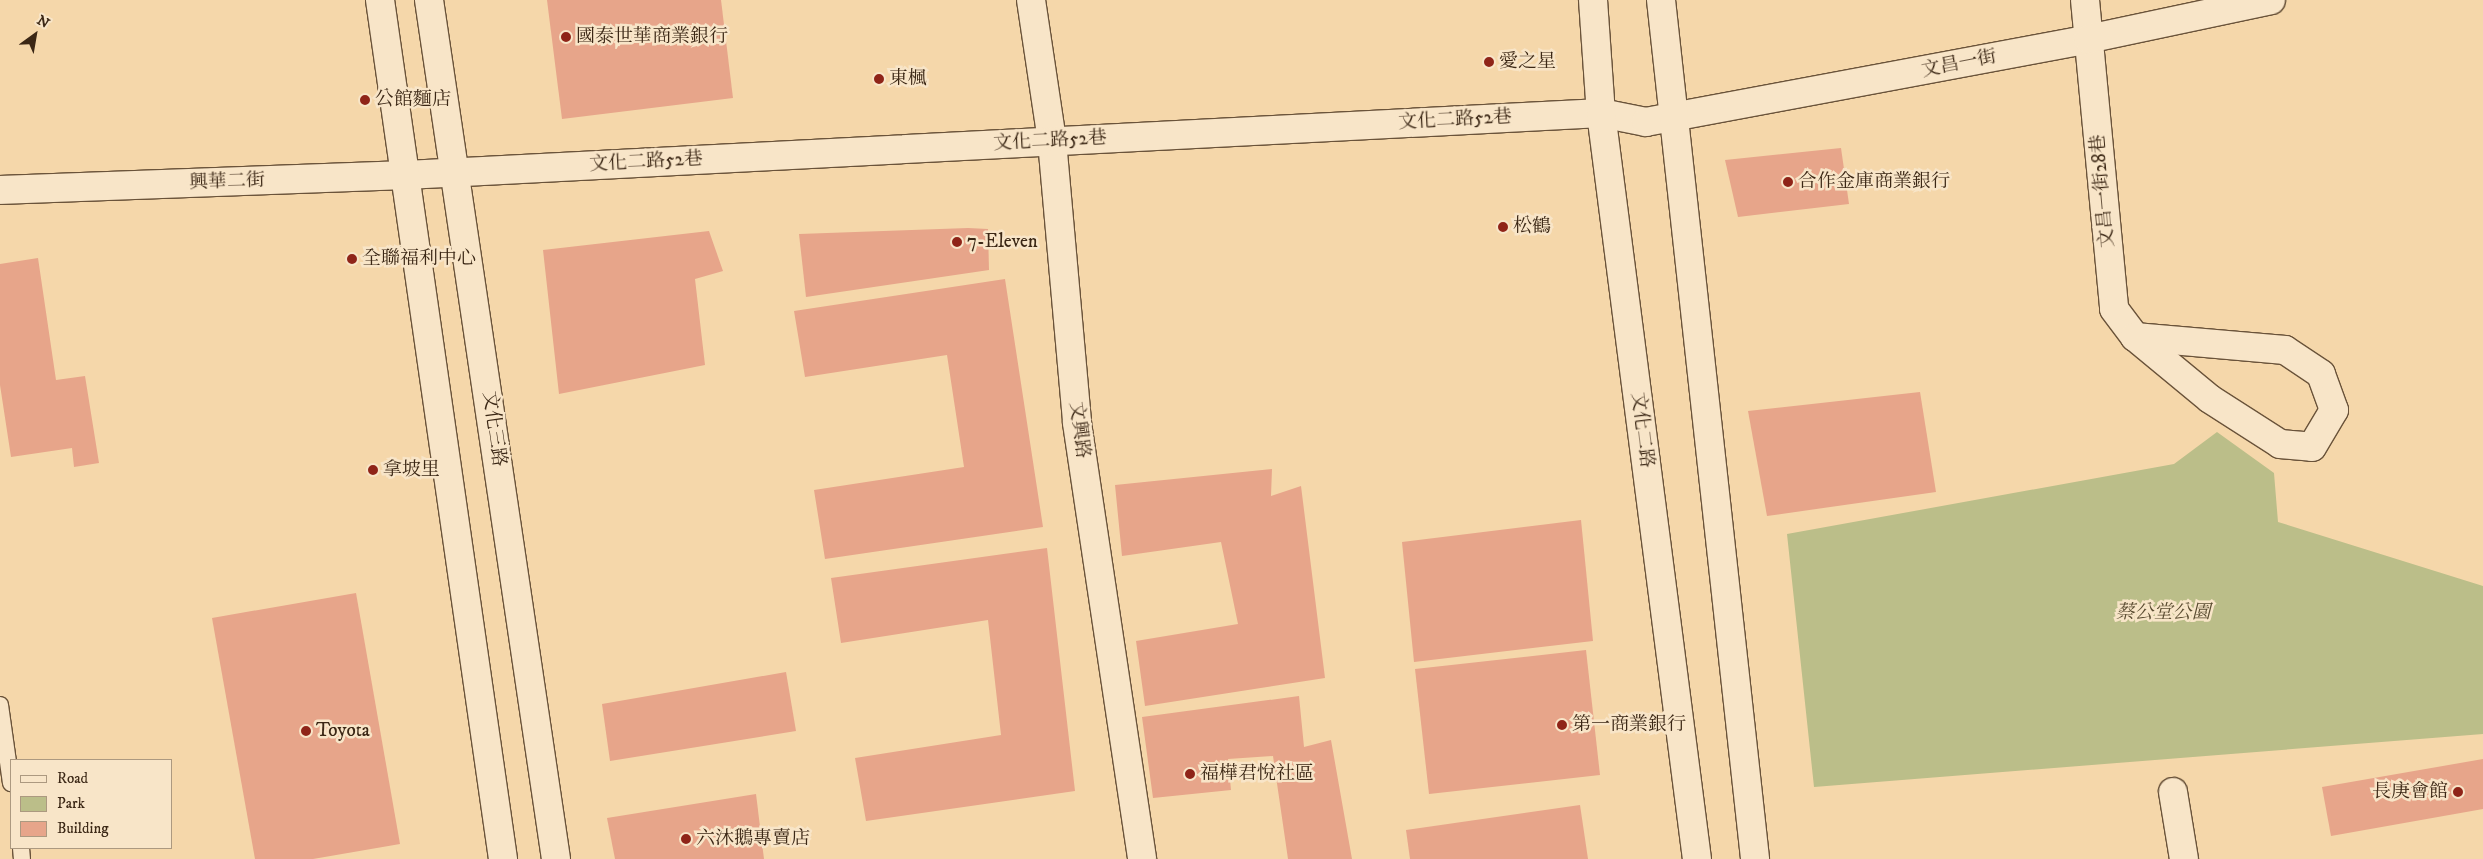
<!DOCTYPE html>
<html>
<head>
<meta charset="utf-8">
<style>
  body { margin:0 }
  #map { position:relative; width:2483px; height:859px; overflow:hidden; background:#f5d7aa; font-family:"IM FELL DW Pica","Noto Serif TC",serif }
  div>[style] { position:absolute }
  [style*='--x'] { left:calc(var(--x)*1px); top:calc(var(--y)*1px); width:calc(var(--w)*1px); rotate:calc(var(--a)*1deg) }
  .green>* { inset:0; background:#bbbe89 }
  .building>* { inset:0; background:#e7a58a }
  .roads { filter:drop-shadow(1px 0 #6a533a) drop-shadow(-1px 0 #6a533a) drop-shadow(0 1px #6a533a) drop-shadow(0 -1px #6a533a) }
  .lane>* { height:16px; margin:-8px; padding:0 8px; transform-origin:8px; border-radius:8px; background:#f8e5c8 }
  .street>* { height:28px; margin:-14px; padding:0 14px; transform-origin:14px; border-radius:14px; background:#f8e5c8 }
  .secondary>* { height:28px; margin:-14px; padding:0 14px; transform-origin:14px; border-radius:14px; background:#f8e5c8 }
  .dots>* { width:14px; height:14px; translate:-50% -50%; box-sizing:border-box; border:2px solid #f8e5c8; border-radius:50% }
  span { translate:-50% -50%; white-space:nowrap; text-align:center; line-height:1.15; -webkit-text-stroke:5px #f8e5c8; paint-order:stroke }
  .poi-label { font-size:19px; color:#3b2715 }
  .left { translate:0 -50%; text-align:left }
  .right { translate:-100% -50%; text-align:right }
  .street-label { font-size:19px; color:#3b2715 }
  .park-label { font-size:19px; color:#5b4d32; font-style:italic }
  .legend { position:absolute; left:10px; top:759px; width:162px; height:90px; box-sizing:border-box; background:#f8e5c8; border:1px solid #ac9980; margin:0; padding:6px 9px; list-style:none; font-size:15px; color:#3b2715 }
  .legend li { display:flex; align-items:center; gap:10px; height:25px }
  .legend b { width:25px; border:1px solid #ac9980 }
  .north { position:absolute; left:10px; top:10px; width:50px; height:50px; -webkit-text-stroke:4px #f8e5c8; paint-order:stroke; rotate:32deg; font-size:14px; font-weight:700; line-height:20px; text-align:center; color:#3b2715 }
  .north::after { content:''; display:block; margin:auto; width:18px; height:22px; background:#3b2715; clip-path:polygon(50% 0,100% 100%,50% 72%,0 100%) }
</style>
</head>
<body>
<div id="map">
  <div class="green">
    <div style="clip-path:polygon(2217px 432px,2274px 473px,2278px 522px,2483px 586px,2483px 734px,1814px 787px,1787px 534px,2174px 464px)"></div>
  </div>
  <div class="building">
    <div style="clip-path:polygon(547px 0,721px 0,733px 98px,562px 119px)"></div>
    <div style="clip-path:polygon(1841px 148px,1849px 204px,1738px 217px,1725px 160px)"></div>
    <div style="clip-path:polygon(968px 228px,988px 229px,989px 270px,806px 297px,799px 234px)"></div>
    <div style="clip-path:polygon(709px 231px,723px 271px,695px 279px,705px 365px,559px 394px,543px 250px)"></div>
    <div style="clip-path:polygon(38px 258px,56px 380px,85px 376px,99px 463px,74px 467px,72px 448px,11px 457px,0 385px,0 264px)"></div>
    <div style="clip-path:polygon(1005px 279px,1043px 527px,825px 559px,814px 490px,964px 467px,947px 355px,805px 377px,794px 311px)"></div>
    <div style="clip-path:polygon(1920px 392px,1936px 492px,1767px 516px,1748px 411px)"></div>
    <div style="clip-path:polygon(1272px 469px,1271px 496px,1301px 486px,1325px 678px,1145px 706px,1136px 641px,1238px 624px,1221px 542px,1122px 556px,1115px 485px)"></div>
    <div style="clip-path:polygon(1581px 520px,1593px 641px,1414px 662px,1402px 542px)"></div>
    <div style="clip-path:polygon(1047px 548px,1075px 791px,866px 821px,855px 758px,1001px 735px,988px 620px,841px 643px,831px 578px)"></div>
    <div style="clip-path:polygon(356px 593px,400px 844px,313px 859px,255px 859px,212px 618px)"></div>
    <div style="clip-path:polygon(1586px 650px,1600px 775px,1429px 794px,1415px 669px)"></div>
    <div style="clip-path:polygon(786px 672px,796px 731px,610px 761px,602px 704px)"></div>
    <div style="clip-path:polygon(1299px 696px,1304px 747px,1331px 740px,1352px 859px,1288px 859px,1273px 756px,1228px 759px,1231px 790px,1153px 798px,1142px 717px)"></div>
    <div style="clip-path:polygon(2483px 759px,2483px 809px,2331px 836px,2322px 787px)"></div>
    <div style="clip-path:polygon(756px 794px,764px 859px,615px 859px,607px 818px)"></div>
    <div style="clip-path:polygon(1580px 805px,1588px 859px,1410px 859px,1406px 830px)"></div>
  </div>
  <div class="roads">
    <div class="lane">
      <div style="--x:0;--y:705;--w:79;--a:82"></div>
      <div style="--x:21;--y:848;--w:11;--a:85"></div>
    </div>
    <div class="street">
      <div style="--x:1031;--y:0;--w:143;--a:81.5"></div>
      <div style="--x:1052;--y:141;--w:283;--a:84.9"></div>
      <div style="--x:1077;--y:423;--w:441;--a:81.5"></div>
      <div style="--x:2085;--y:0;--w:310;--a:84.6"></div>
      <div style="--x:2114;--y:309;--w:35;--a:53"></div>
      <div style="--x:2135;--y:337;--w:97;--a:39.6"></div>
      <div style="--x:2210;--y:399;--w:83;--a:32.7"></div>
      <div style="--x:2280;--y:444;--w:32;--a:5"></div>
      <div style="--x:2312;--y:447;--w:43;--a:-59.3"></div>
      <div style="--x:2334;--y:410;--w:38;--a:-110"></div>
      <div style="--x:2321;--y:374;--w:43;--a:-146.3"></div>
      <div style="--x:2285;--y:350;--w:151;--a:-175"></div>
      <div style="--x:0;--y:190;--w:406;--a:-2.1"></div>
      <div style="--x:406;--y:175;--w:1197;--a:-2.97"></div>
      <div style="--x:1601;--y:113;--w:46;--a:11.3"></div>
      <div style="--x:1646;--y:122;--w:450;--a:-10.6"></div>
      <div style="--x:2088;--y:39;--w:187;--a:-12"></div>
      <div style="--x:2173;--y:792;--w:68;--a:80.7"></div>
    </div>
    <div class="secondary">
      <div style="--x:380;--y:0;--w:868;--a:81.85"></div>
      <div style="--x:429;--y:0;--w:868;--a:81.59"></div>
      <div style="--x:1593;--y:0;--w:113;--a:86"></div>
      <div style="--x:1601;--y:113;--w:752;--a:82.67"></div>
      <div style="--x:1661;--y:0;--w:864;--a:83.75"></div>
    </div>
  </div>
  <div class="dots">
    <div style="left:566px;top:37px;background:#8f2418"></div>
    <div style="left:1489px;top:62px;background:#8f2418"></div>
    <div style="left:879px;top:79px;background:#8f2418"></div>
    <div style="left:365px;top:100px;background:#8f2418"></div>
    <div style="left:1788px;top:182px;background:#8f2418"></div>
    <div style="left:1503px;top:227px;background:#8f2418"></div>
    <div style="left:957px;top:242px;background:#8f2418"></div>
    <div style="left:352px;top:259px;background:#8f2418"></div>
    <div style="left:373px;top:470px;background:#8f2418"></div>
    <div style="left:1562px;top:725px;background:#8f2418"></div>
    <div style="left:306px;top:731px;background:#8f2418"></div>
    <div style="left:1190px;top:774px;background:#8f2418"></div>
    <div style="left:2458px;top:792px;background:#8f2418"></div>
    <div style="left:686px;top:839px;background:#8f2418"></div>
  </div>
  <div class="poi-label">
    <span class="left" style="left:576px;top:37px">國泰世華商業銀行</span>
    <span class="left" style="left:1499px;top:62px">愛之星</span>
    <span class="left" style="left:889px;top:79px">東楓</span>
    <span class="left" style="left:375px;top:100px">公館麵店</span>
    <span class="left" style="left:1798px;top:182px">合作金庫商業銀行</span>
    <span class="left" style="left:1513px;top:227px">松鶴</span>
    <span class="left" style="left:967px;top:242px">7-Eleven</span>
    <span class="left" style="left:362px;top:259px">全聯福利中心</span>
    <span class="left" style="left:383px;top:470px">拿坡里</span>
    <span class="left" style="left:1572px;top:725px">第一商業銀行</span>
    <span class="left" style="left:316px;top:731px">Toyota</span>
    <span class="left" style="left:1200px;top:774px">福樺君悅社區</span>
    <span class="right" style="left:2448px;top:792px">長庚會館</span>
    <span class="left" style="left:696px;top:839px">六沐鵝專賣店</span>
  </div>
  <div class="street-label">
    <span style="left:1959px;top:64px;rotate:-11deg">文昌一街</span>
    <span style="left:1455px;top:120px;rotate:-3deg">文化二路52巷</span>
    <span style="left:1050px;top:141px;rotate:-3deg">文化二路52巷</span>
    <span style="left:646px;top:162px;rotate:-3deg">文化二路52巷</span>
    <span style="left:227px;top:182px;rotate:-2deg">興華二街</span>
    <span style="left:2103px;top:191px;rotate:-95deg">文昌一街28巷</span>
    <span style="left:494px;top:429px;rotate:82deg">文化三路</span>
    <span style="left:1079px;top:430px;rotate:83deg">文興路</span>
    <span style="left:1642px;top:430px;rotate:83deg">文化二路</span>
  </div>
  <div class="park-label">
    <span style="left:2163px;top:613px">蔡公堂公園</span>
  </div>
  <ul class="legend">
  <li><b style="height:6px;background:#f8e5c8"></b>Road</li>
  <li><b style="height:14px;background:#bbbe89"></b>Park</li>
  <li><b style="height:14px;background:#e7a58a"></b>Building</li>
  </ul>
  <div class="north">N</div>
</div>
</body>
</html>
